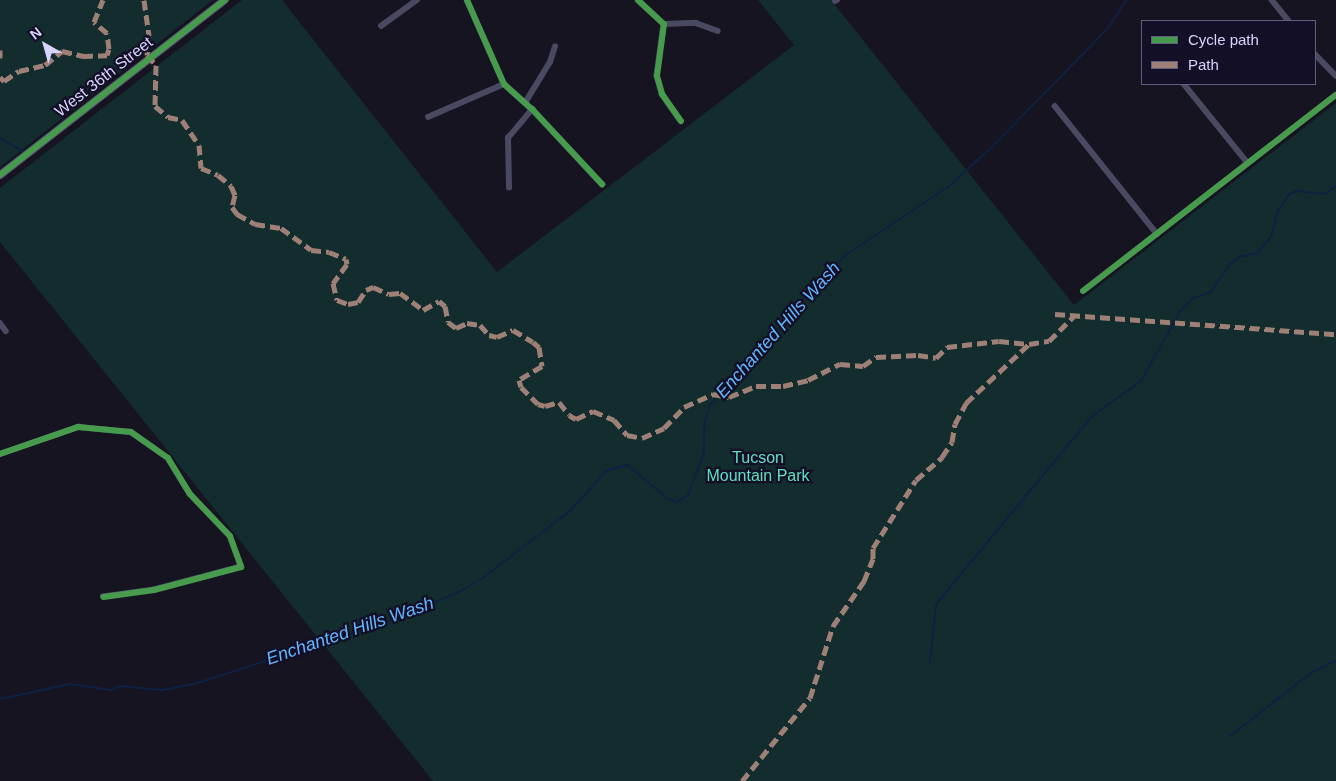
<!DOCTYPE html>
<html>
<head>
<meta charset="utf-8">
<style>
  body { margin:0 }
  #map { position:relative; width:1336px; height:781px; overflow:hidden; background:#161421; font-family:Arial,sans-serif }
  div>[style] { position:absolute }
  [style*='--x'] { left:calc(var(--x)*1px); top:calc(var(--y)*1px); width:calc(var(--w)*1px); rotate:calc(var(--a)*1deg) }
  .green>* { inset:0; background:#132c2d }
  .stream>* { height:2px; margin:-1px; padding:0 1px; transform-origin:1px; border-radius:1px; background:#0d2144 }
  .street>* { height:5.5px; margin:-2.75px; padding:0 2.75px; transform-origin:2.75px; border-radius:2.75px; background:#4a4962 }
  .secondary>* { height:8px; margin:-4px; padding:0 4px; transform-origin:4px; border-radius:4px; background:#575674 }
  .quiet>* { height:5px; margin-top:-2.5px; transform-origin:0; background:repeating-linear-gradient(90deg,#9e8076 0 10px,transparent 0 15px) }
  .cycleway>* { height:6px; margin:-3px; padding:0 3px; transform-origin:3px; border-radius:3px; background:#469c4c }
  span { translate:-50% -50%; white-space:nowrap; text-align:center; line-height:1.15; -webkit-text-stroke:4.5px #130f26; paint-order:stroke }
  .street-label { font-size:16px; color:#d9d4ff }
  .park-label { font-size:16px; color:#5fe0c0 }
  .water-label { font-size:18px; color:#62b6ff; font-style:italic }
  .legend { position:absolute; left:1141px; top:20px; width:175px; height:65px; box-sizing:border-box; background:#130f26; border:1px solid #625e7d; margin:0; padding:6px 9px; list-style:none; font-size:15px; color:#d9d4ff }
  .legend li { display:flex; align-items:center; gap:10px; height:25px }
  .legend b { width:25px; border:1px solid #625e7d }
  .north { position:absolute; left:20px; top:20px; width:50px; height:50px; -webkit-text-stroke:4px #130f26; paint-order:stroke; rotate:322deg; font-size:14px; font-weight:700; line-height:20px; text-align:center; color:#d9d4ff }
  .north::after { content:''; display:block; margin:auto; width:18px; height:22px; background:#d9d4ff; clip-path:polygon(50% 0,100% 100%,50% 72%,0 100%) }
</style>
</head>
<body>
<div id="map">
  <div class="green">
    <div style="clip-path:polygon(0 0,213px 0,0 167px)"></div>
    <div style="clip-path:polygon(242px 0,282px 0,497px 272px,794px 45px,758px 0,831px 0,1074px 305px,1336px 103px,1336px 781px,433px 781px,0 242px,0 188px)"></div>
  </div>
  <div class="stream">
    <div style="--x:0;--y:138;--w:29;--a:31"></div>
    <div style="--x:930;--y:662;--w:58;--a:-84.1"></div>
    <div style="--x:936;--y:604;--w:244;--a:-50.3"></div>
    <div style="--x:1092;--y:416;--w:60;--a:-35.5"></div>
    <div style="--x:1141;--y:381;--w:81;--a:-60.6"></div>
    <div style="--x:1181;--y:310;--w:17;--a:-45"></div>
    <div style="--x:1193;--y:298;--w:19;--a:-18"></div>
    <div style="--x:1211;--y:292;--w:34;--a:-56"></div>
    <div style="--x:1230;--y:264;--w:11;--a:-38"></div>
    <div style="--x:1239;--y:257;--w:18;--a:-13"></div>
    <div style="--x:1257;--y:253;--w:23;--a:-49"></div>
    <div style="--x:1272;--y:236;--w:24;--a:-78"></div>
    <div style="--x:1277;--y:213;--w:22;--a:-58"></div>
    <div style="--x:1289;--y:194;--w:9;--a:-21"></div>
    <div style="--x:1297;--y:191;--w:28;--a:6"></div>
    <div style="--x:1325;--y:194;--w:14;--a:-36"></div>
    <div style="--x:0;--y:699;--w:72;--a:-12.1"></div>
    <div style="--x:70;--y:684;--w:41;--a:8.3"></div>
    <div style="--x:111;--y:690;--w:10;--a:-24"></div>
    <div style="--x:120;--y:686;--w:42;--a:5.4"></div>
    <div style="--x:162;--y:690;--w:33;--a:-11"></div>
    <div style="--x:194;--y:684;--w:218;--a:-17.9"></div>
    <div style="--x:401;--y:617;--w:65;--a:-23.4"></div>
    <div style="--x:461;--y:591;--w:27;--a:-31"></div>
    <div style="--x:484;--y:577;--w:110;--a:-37.6"></div>
    <div style="--x:571;--y:510;--w:52;--a:-48.1"></div>
    <div style="--x:606;--y:471;--w:22;--a:-16"></div>
    <div style="--x:627;--y:465;--w:52;--a:39.5"></div>
    <div style="--x:667;--y:498;--w:11;--a:22"></div>
    <div style="--x:677;--y:502;--w:13;--a:-32"></div>
    <div style="--x:688;--y:495;--w:45;--a:-69.1"></div>
    <div style="--x:704;--y:453;--w:28;--a:-90"></div>
    <div style="--x:704;--y:425;--w:21;--a:-73"></div>
    <div style="--x:710;--y:405;--w:55;--a:-45"></div>
    <div style="--x:749;--y:366;--w:107;--a:-51.1"></div>
    <div style="--x:816;--y:283;--w:41;--a:-43"></div>
    <div style="--x:846;--y:255;--w:121;--a:-33.6"></div>
    <div style="--x:947;--y:188;--w:57;--a:-42.1"></div>
    <div style="--x:989;--y:150;--w:141;--a:-45.6"></div>
    <div style="--x:1088;--y:49;--w:33;--a:-47"></div>
    <div style="--x:1110;--y:25;--w:30;--a:-57"></div>
    <div style="--x:1230;--y:736;--w:103;--a:-37.9"></div>
    <div style="--x:1311;--y:673;--w:28;--a:-27"></div>
  </div>
  <div class="street">
    <div style="--x:467;--y:0;--w:92;--a:66.2"></div>
    <div style="--x:504;--y:84;--w:38;--a:42"></div>
    <div style="--x:532;--y:109;--w:103;--a:47"></div>
    <div style="--x:638;--y:0;--w:35;--a:43"></div>
    <div style="--x:664;--y:24;--w:52;--a:97.7"></div>
    <div style="--x:657;--y:76;--w:19;--a:74"></div>
    <div style="--x:662;--y:94;--w:33;--a:55"></div>
    <div style="--x:1272;--y:0;--w:27;--a:51"></div>
    <div style="--x:835;--y:1;--w:2;--a:-27"></div>
    <div style="--x:664;--y:24;--w:32;--a:-2"></div>
    <div style="--x:696;--y:23;--w:23;--a:20"></div>
    <div style="--x:381;--y:26;--w:44;--a:-35.8"></div>
    <div style="--x:1315;--y:54;--w:30;--a:46"></div>
    <div style="--x:1184;--y:84;--w:102;--a:51"></div>
    <div style="--x:525;--y:103;--w:48;--a:-58.6"></div>
    <div style="--x:550;--y:62;--w:16;--a:-72"></div>
    <div style="--x:1055;--y:106;--w:164;--a:51.4"></div>
    <div style="--x:428;--y:117;--w:83;--a:-23.5"></div>
    <div style="--x:509;--y:188;--w:50;--a:-91.1"></div>
    <div style="--x:508;--y:138;--w:38;--a:-50"></div>
    <div style="--x:1083;--y:291;--w:320;--a:-37.8"></div>
    <div style="--x:0;--y:323;--w:10;--a:53"></div>
    <div style="--x:0;--y:454;--w:83;--a:-19.1"></div>
    <div style="--x:78;--y:427;--w:53;--a:5.4"></div>
    <div style="--x:131;--y:432;--w:45;--a:35.1"></div>
    <div style="--x:168;--y:458;--w:42;--a:58.6"></div>
    <div style="--x:190;--y:494;--w:58;--a:46.4"></div>
    <div style="--x:230;--y:536;--w:33;--a:70"></div>
    <div style="--x:241;--y:567;--w:90;--a:165.2"></div>
    <div style="--x:154;--y:590;--w:51;--a:172.2"></div>
  </div>
  <div class="secondary">
    <div style="--x:0;--y:175;--w:285;--a:-37.9"></div>
  </div>
  <div class="quiet">
    <div style="--x:144;--y:0;--w:36;--a:82"></div>
    <div style="--x:149;--y:36;--w:19;--a:96"></div>
    <div style="--x:147;--y:55;--w:13;--a:48"></div>
    <div style="--x:156;--y:65;--w:41;--a:91.4"></div>
    <div style="--x:155;--y:106;--w:17;--a:40"></div>
    <div style="--x:168;--y:117;--w:14;--a:12"></div>
    <div style="--x:182;--y:120;--w:30;--a:56"></div>
    <div style="--x:199;--y:145;--w:23;--a:85"></div>
    <div style="--x:201;--y:168;--w:18;--a:22"></div>
    <div style="--x:218;--y:175;--w:17;--a:40"></div>
    <div style="--x:231;--y:186;--w:10;--a:66"></div>
    <div style="--x:235;--y:195;--w:12;--a:104"></div>
    <div style="--x:232;--y:207;--w:9;--a:54"></div>
    <div style="--x:237;--y:214;--w:21;--a:29"></div>
    <div style="--x:255;--y:224;--w:26;--a:9"></div>
    <div style="--x:281;--y:228;--w:37;--a:36"></div>
    <div style="--x:311;--y:250;--w:18;--a:6"></div>
    <div style="--x:329;--y:252;--w:18;--a:22"></div>
    <div style="--x:346;--y:259;--w:5;--a:79"></div>
    <div style="--x:347;--y:264;--w:24;--a:126"></div>
    <div style="--x:333;--y:283;--w:17;--a:77"></div>
    <div style="--x:337;--y:300;--w:12;--a:20"></div>
    <div style="--x:348;--y:304;--w:10;--a:-11"></div>
    <div style="--x:358;--y:302;--w:14;--a:-56"></div>
    <div style="--x:366;--y:290;--w:8;--a:-23"></div>
    <div style="--x:373;--y:287;--w:17;--a:24"></div>
    <div style="--x:389;--y:294;--w:11;--a:-5"></div>
    <div style="--x:400;--y:293;--w:29;--a:36"></div>
    <div style="--x:423;--y:310;--w:18;--a:-29"></div>
    <div style="--x:439;--y:301;--w:8;--a:40"></div>
    <div style="--x:445;--y:306;--w:16;--a:79"></div>
    <div style="--x:448;--y:322;--w:10;--a:37"></div>
    <div style="--x:456;--y:328;--w:12;--a:-24"></div>
    <div style="--x:467;--y:323;--w:13;--a:9"></div>
    <div style="--x:480;--y:325;--w:13;--a:48"></div>
    <div style="--x:489;--y:335;--w:8;--a:14"></div>
    <div style="--x:497;--y:337;--w:17;--a:-24"></div>
    <div style="--x:513;--y:330;--w:23;--a:31"></div>
    <div style="--x:533;--y:342;--w:8;--a:40"></div>
    <div style="--x:539;--y:347;--w:19;--a:81"></div>
    <div style="--x:542;--y:366;--w:27;--a:149"></div>
    <div style="--x:519;--y:380;--w:7;--a:74"></div>
    <div style="--x:521;--y:387;--w:24;--a:45"></div>
    <div style="--x:538;--y:404;--w:7;--a:16"></div>
    <div style="--x:545;--y:406;--w:15;--a:-16"></div>
    <div style="--x:559;--y:402;--w:16;--a:52"></div>
    <div style="--x:569;--y:415;--w:8;--a:30"></div>
    <div style="--x:576;--y:419;--w:19;--a:-25"></div>
    <div style="--x:593;--y:411;--w:23;--a:23"></div>
    <div style="--x:614;--y:420;--w:20;--a:49"></div>
    <div style="--x:627;--y:435;--w:15;--a:11"></div>
    <div style="--x:642;--y:438;--w:24;--a:-24"></div>
    <div style="--x:664;--y:428;--w:29;--a:-46"></div>
    <div style="--x:684;--y:407;--w:32;--a:-24"></div>
    <div style="--x:713;--y:394;--w:16;--a:11"></div>
    <div style="--x:729;--y:397;--w:29;--a:-22"></div>
    <div style="--x:756;--y:386;--w:27;--a:0"></div>
    <div style="--x:783;--y:386;--w:26;--a:-13"></div>
    <div style="--x:808;--y:380;--w:36;--a:-27"></div>
    <div style="--x:840;--y:364;--w:23;--a:5"></div>
    <div style="--x:863;--y:366;--w:16;--a:-35"></div>
    <div style="--x:876;--y:357;--w:42;--a:-2.7"></div>
    <div style="--x:918;--y:355;--w:18;--a:9"></div>
    <div style="--x:936;--y:358;--w:16;--a:-45"></div>
    <div style="--x:947;--y:347;--w:52;--a:-6.6"></div>
    <div style="--x:999;--y:341;--w:30;--a:6"></div>
    <div style="--x:0;--y:50;--w:8;--a:90"></div>
    <div style="--x:0;--y:77;--w:6;--a:45"></div>
    <div style="--x:4;--y:81;--w:18;--a:-34"></div>
    <div style="--x:19;--y:71;--w:27;--a:-13"></div>
    <div style="--x:45;--y:65;--w:22;--a:-39"></div>
    <div style="--x:62;--y:51;--w:22;--a:13"></div>
    <div style="--x:83;--y:56;--w:24;--a:-2"></div>
    <div style="--x:107;--y:55;--w:6;--a:-72"></div>
    <div style="--x:109;--y:49;--w:16;--a:-97"></div>
    <div style="--x:107;--y:33;--w:17;--a:-140"></div>
    <div style="--x:94;--y:22;--w:24;--a:-68"></div>
    <div style="--x:1055;--y:314;--w:282;--a:4.1"></div>
    <div style="--x:742;--y:781;--w:107;--a:-50.7"></div>
    <div style="--x:810;--y:698;--w:76;--a:-72.3"></div>
    <div style="--x:833;--y:626;--w:55;--a:-55.4"></div>
    <div style="--x:864;--y:581;--w:24;--a:-68"></div>
    <div style="--x:873;--y:559;--w:11;--a:-90"></div>
    <div style="--x:873;--y:548;--w:80;--a:-57.7"></div>
    <div style="--x:916;--y:480;--w:35;--a:-41"></div>
    <div style="--x:942;--y:457;--w:18;--a:-56"></div>
    <div style="--x:952;--y:442;--w:18;--a:-81"></div>
    <div style="--x:955;--y:424;--w:24;--a:-62"></div>
    <div style="--x:966;--y:403;--w:86;--a:-43.1"></div>
    <div style="--x:1029;--y:344;--w:20;--a:-9"></div>
    <div style="--x:1049;--y:341;--w:35;--a:-45"></div>
  </div>
  <div class="cycleway">
    <div style="--x:467;--y:0;--w:92;--a:66.2"></div>
    <div style="--x:504;--y:84;--w:38;--a:42"></div>
    <div style="--x:532;--y:109;--w:103;--a:47"></div>
    <div style="--x:638;--y:0;--w:35;--a:43"></div>
    <div style="--x:664;--y:24;--w:52;--a:97.7"></div>
    <div style="--x:657;--y:76;--w:19;--a:74"></div>
    <div style="--x:662;--y:94;--w:33;--a:55"></div>
    <div style="--x:0;--y:175;--w:285;--a:-37.9"></div>
    <div style="--x:1083;--y:291;--w:320;--a:-37.8"></div>
    <div style="--x:0;--y:454;--w:83;--a:-19.1"></div>
    <div style="--x:78;--y:427;--w:53;--a:5.4"></div>
    <div style="--x:131;--y:432;--w:45;--a:35.1"></div>
    <div style="--x:168;--y:458;--w:42;--a:58.6"></div>
    <div style="--x:190;--y:494;--w:58;--a:46.4"></div>
    <div style="--x:230;--y:536;--w:33;--a:70"></div>
    <div style="--x:241;--y:567;--w:90;--a:165.2"></div>
    <div style="--x:154;--y:590;--w:51;--a:172.2"></div>
  </div>
  <div class="street-label">
    <span style="left:104px;top:77px;rotate:-38deg">West 36th Street</span>
  </div>
  <div class="park-label">
    <span style="left:758px;top:467px">Tucson<br>Mountain Park</span>
  </div>
  <div class="water-label">
    <span style="left:778px;top:330px;rotate:-48deg">Enchanted Hills Wash</span>
    <span style="left:350px;top:631px;rotate:-19deg">Enchanted Hills Wash</span>
  </div>
  <ul class="legend">
  <li><b style="height:6px;background:#469c4c"></b>Cycle path</li>
  <li><b style="height:6px;background:#9e8076"></b>Path</li>
  </ul>
  <div class="north">N</div>
</div>
</body>
</html>
